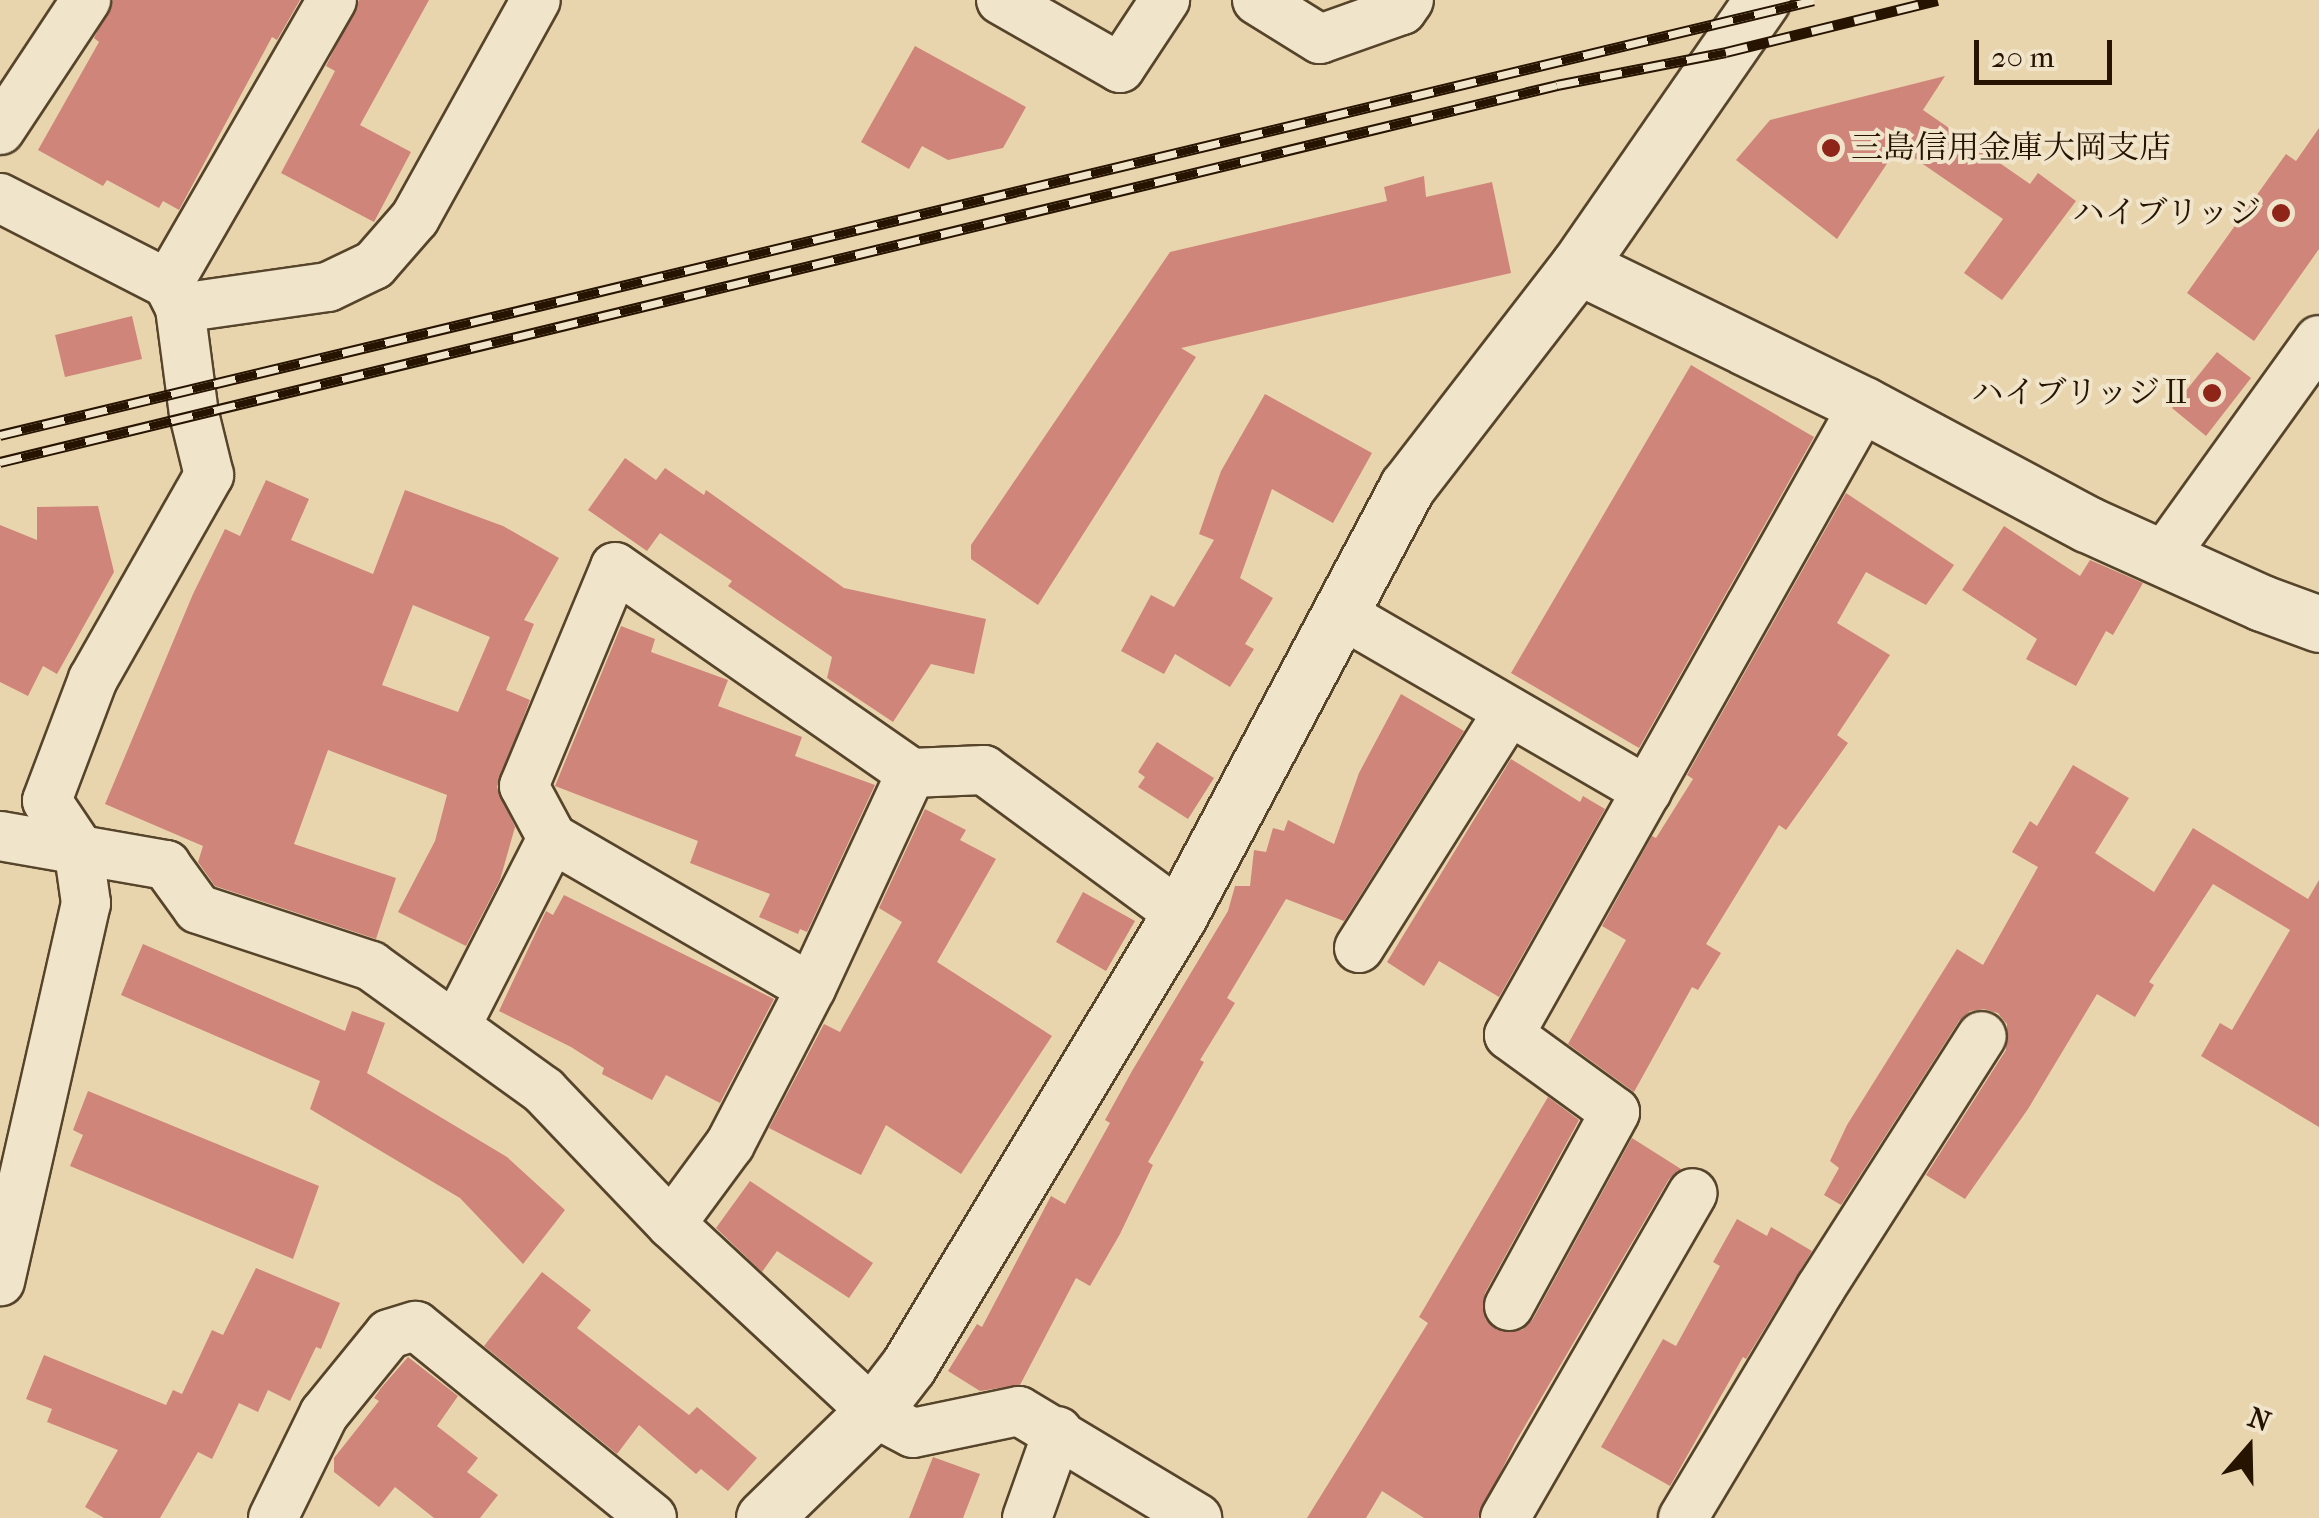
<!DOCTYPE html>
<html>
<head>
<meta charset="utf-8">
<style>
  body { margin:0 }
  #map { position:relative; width:2319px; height:1518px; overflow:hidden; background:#e8d5ad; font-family:"IM FELL French Canon","Noto Serif JP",serif }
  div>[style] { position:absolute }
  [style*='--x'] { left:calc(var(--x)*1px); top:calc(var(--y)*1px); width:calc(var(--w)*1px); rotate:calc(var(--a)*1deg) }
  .building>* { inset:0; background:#cf8579 }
  .roads { filter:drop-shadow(2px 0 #56442b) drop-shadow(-2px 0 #56442b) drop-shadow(0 2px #56442b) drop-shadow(0 -2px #56442b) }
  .street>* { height:48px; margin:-24px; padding:0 24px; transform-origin:24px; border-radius:24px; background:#f0e4ca }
  .secondary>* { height:55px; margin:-27.5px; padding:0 27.5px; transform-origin:27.5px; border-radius:27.5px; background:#f0e4ca }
  .rail>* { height:11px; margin-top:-5.5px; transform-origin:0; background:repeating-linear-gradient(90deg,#f0e4ca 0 22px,#261300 0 44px); box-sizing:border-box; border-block:2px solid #261300 }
  .dots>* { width:28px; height:28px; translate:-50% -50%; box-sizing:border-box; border:5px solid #f0e4ca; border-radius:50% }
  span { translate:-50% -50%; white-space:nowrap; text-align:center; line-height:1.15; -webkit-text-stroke:8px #f0e4ca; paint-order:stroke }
  .poi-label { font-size:32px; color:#261300 }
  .left { translate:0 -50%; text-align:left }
  .right { translate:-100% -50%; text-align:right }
  .north { position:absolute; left:2199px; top:1398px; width:100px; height:100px; -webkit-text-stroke:8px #f0e4ca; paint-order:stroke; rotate:20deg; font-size:28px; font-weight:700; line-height:40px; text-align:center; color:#261300 }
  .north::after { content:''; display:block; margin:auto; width:35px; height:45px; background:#261300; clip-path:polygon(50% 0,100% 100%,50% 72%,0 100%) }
  .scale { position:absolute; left:1974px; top:40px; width:138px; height:45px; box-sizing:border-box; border:5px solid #261300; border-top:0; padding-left:12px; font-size:30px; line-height:35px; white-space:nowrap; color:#261300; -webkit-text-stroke:8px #f0e4ca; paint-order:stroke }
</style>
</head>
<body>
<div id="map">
  <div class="building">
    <div style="clip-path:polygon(113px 0,300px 0,277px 40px,272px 37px,179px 210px,163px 201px,159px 208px,107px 180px,103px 186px,38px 150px,99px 42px,94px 38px)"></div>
    <div style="clip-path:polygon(359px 0,429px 0,360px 125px,411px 152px,374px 222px,281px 173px,335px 71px,326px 66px)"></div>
    <div style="clip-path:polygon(915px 46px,1026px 107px,1003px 148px,948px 160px,922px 146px,909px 169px,861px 142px)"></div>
    <div style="clip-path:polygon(1945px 76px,1923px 110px,2030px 184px,2038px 173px,2076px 201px,2002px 300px,1964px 273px,2003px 219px,1898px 147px,1837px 239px,1736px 160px,1770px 120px)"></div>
    <div style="clip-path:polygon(2319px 128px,2319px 249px,2254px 341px,2187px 293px,2286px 154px,2296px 161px)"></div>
    <div style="clip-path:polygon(1424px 176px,1426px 197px,1492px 182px,1511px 273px,1181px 348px,1196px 357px,1038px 605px,971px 559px,971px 545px,1170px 252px,1387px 201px,1384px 187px)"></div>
    <div style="clip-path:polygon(132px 316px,142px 359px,65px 377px,55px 335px)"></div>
    <div style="clip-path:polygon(2217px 352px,2251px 378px,2206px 436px,2172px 408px)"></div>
    <div style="clip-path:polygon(1691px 365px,1814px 437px,1639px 748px,1511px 673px)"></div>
    <div style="clip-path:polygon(1265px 394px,1372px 453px,1333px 523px,1272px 489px,1240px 578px,1273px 598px,1245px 644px,1254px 649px,1230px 687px,1175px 654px,1164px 674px,1121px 651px,1151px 595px,1174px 607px,1214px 540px,1199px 534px,1221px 471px)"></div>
    <div style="clip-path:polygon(625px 458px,656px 480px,665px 468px,704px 495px,706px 490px,844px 588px,986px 619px,974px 674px,931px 664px,893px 722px,827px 678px,832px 657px,728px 586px,732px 581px,660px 533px,647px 551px,588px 510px)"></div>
    <div style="clip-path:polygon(evenodd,266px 480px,309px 499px,291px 540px,373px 574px,405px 490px,503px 526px,559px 558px,524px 620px,534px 624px,506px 690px,530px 700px,497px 787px,515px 827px,500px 880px,466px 946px,398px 912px,435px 841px,447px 795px,328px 750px,294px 844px,396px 878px,376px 939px,215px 886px,198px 862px,203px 846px,105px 804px,193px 594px,225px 529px,240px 536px,266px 480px,413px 605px,490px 637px,458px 712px,382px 685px,413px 605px)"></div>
    <div style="clip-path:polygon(1846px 493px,1954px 565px,1926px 605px,1866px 572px,1837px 623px,1890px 655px,1837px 735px,1848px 743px,1786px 830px,1779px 825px,1706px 944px,1721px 953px,1698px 990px,1692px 987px,1634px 1092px,1568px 1044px,1626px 940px,1602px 926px,1652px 836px,1656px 838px,1693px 779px,1687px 775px)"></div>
    <div style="clip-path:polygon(98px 506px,114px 572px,57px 674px,43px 666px,28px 696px,0 682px,0 525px,37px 540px,37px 507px)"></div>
    <div style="clip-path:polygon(2004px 526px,2080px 576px,2090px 560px,2143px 583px,2113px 635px,2106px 631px,2076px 686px,2026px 659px,2037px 639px,1962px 590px)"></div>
    <div style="clip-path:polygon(621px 626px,655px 639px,651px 652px,728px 680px,718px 706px,802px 737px,795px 756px,875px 785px,807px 932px,800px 929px,798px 934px,759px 917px,770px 894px,690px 863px,698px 841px,555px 786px)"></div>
    <div style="clip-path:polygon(1401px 694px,1464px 731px,1344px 921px,1286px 899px,1227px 998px,1235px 1003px,1200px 1060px,1204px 1062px,1148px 1162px,1153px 1165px,1120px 1234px,1090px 1286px,1076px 1278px,1020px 1385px,980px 1391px,948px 1371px,977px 1324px,982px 1327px,1051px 1196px,1065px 1204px,1110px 1123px,1105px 1120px,1132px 1071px,1228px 911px,1235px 886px,1250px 886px,1254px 850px,1266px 852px,1273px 828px,1284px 831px,1288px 820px,1334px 844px,1359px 773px)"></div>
    <div style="clip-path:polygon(1157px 742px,1214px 778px,1188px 819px,1138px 787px,1145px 777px,1138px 772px)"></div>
    <div style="clip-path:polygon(1511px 759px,1580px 802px,1583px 796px,1605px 809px,1499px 997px,1439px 961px,1424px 986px,1387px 962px)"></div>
    <div style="clip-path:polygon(2073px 765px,2129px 798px,2095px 853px,2154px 892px,2193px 828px,2308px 899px,2319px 880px,2319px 1127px,2201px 1056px,2220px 1023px,2232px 1030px,2290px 930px,2213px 884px,2149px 982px,2154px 985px,2135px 1017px,2097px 994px,2028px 1109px,1965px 1199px,1926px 1175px,2006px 1050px,2007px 1024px,1998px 1013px,1984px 1009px,1970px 1011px,1959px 1021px,1841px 1205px,1824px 1195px,1839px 1168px,1830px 1161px,1847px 1125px,1957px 949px,1983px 965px,2038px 867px,2012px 852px,2030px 821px,2037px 826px)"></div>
    <div style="clip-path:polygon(925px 809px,966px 830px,960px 840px,996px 859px,937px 962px,1052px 1036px,961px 1174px,886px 1125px,861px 1175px,769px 1128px,824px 1024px,840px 1032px,902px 922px,879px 908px)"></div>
    <div style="clip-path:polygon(1083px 892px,1135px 921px,1106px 971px,1056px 942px)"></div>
    <div style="clip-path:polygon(564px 895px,774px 999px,720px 1103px,666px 1075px,652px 1100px,602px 1074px,604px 1068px,571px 1047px,499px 1011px,546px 911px,553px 915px)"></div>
    <div style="clip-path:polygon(143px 944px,345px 1031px,352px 1011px,385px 1023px,367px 1073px,507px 1157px,565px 1210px,523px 1264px,460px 1198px,310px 1109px,320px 1081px,121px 995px)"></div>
    <div style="clip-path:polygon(88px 1091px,319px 1186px,293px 1259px,70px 1166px,83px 1135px,73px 1130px)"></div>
    <div style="clip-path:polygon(1548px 1097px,1579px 1120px,1485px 1293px,1485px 1319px,1497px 1330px,1522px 1330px,1533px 1319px,1632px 1138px,1681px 1169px,1669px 1179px,1515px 1443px,1478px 1518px,1424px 1518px,1382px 1491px,1366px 1518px,1307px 1518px,1428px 1323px,1419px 1317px)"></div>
    <div style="clip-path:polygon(750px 1181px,873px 1263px,849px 1298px,777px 1251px,762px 1272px,716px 1228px)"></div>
    <div style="clip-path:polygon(1737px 1219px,1767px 1236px,1771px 1227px,1812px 1251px,1746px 1359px,1743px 1357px,1670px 1486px,1601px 1447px,1663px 1339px,1676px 1346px,1720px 1266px,1713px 1262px)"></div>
    <div style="clip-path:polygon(256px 1268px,340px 1303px,321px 1349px,316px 1347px,290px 1401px,268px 1390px,258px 1412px,239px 1403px,212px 1459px,198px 1452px,160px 1518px,104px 1518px,85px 1507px,118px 1450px,47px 1422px,52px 1409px,26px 1399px,44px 1355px,166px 1405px,173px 1390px,182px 1394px,212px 1330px,223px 1335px)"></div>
    <div style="clip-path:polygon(542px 1272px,591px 1310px,577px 1328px,689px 1415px,697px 1407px,757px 1458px,728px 1491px,701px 1469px,696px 1474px,639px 1425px,617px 1454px,484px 1346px)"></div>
    <div style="clip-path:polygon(408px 1357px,458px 1396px,437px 1426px,478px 1458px,467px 1472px,498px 1495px,480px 1518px,434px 1518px,395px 1487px,379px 1507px,334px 1472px,334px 1458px,379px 1401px,374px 1398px,381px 1388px)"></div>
    <div style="clip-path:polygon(933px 1457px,980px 1474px,963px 1518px,909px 1518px)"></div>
  </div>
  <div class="roads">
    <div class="street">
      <div style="--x:1001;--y:0;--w:137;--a:29.7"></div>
      <div style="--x:1120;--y:68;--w:82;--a:-56.5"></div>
      <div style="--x:1257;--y:0;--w:74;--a:31.8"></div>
      <div style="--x:1320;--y:39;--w:87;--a:-19.5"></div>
      <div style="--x:1402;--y:10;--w:12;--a:-55"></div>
      <div style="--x:0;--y:130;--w:156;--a:-56.5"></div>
      <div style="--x:0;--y:198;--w:189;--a:27.1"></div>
      <div style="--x:168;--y:284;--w:27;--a:63"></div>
      <div style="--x:180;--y:308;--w:107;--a:82.5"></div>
      <div style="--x:194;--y:414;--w:63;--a:76.2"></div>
      <div style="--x:209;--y:475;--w:235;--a:119.6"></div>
      <div style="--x:93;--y:679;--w:130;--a:110.7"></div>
      <div style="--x:47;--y:801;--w:55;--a:56"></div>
      <div style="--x:78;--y:847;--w:57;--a:81.9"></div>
      <div style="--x:86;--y:903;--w:388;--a:102.8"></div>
      <div style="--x:168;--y:284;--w:328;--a:-60"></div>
      <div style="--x:180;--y:308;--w:149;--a:-8.1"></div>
      <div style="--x:328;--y:287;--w:51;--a:-25.6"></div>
      <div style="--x:374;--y:265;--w:62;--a:-48.9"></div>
      <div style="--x:415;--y:218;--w:249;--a:-61"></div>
      <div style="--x:2163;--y:557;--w:267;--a:-54.3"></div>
      <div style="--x:1340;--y:613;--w:355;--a:30.1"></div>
      <div style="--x:911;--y:773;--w:73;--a:-2.4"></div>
      <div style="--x:984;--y:770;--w:243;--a:36.3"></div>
      <div style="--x:0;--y:836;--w:169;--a:9.9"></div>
      <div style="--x:166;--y:865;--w:54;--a:54"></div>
      <div style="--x:198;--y:909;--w:182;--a:18.2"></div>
      <div style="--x:371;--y:966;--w:213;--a:35.8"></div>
      <div style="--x:544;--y:1091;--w:184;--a:46.3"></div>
      <div style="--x:671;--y:1224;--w:276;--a:42.9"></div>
      <div style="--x:873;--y:1412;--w:45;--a:27.7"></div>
      <div style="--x:913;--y:1433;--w:108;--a:-11.7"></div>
      <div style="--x:1019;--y:1411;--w:208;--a:31"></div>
      <div style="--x:552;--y:838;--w:299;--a:30.1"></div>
      <div style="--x:1359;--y:948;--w:280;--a:-57.7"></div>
      <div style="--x:456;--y:1026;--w:211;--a:-62.9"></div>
      <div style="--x:552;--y:838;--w:59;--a:-118.3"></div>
      <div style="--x:524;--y:786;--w:237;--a:-67.4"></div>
      <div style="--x:615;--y:567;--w:361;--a:34.8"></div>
      <div style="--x:911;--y:773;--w:237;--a:114.9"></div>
      <div style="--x:811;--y:988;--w:176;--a:117.4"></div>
      <div style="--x:730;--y:1144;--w:99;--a:126.4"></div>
      <div style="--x:1509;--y:1306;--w:221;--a:-61.3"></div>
      <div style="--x:1615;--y:1112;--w:131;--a:-144"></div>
      <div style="--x:1509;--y:1035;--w:723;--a:-60.6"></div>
      <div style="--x:273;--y:1518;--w:116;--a:-63.9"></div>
      <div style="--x:324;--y:1414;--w:103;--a:-50.9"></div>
      <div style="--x:389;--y:1334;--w:28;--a:-17"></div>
      <div style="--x:416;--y:1326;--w:304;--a:39.1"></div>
      <div style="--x:1027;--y:1518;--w:92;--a:-70.4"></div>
      <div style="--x:1505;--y:1518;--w:375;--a:-60"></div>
      <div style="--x:1683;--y:1518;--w:267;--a:-59.1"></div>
      <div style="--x:1820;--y:1289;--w:300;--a:-57.4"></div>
    </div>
    <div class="secondary">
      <div style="--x:1578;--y:266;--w:318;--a:25.9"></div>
      <div style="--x:1864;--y:405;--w:253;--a:28.1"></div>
      <div style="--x:2087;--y:524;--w:192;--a:24.3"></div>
      <div style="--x:2262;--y:603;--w:61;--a:20.2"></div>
      <div style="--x:764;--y:1518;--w:152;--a:-44.2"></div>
      <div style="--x:873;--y:1412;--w:59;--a:-52.5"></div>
      <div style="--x:909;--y:1365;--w:526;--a:-59"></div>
      <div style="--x:1180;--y:914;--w:484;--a:-62"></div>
      <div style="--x:1407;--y:487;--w:279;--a:-52.3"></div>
      <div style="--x:1578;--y:266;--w:323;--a:-55.3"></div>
    </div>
  </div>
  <div class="rail">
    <div style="--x:0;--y:435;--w:1865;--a:-13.48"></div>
    <div style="--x:0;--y:462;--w:1602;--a:-13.61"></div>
    <div style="--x:1557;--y:85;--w:172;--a:-11"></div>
    <div style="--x:1726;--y:52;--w:218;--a:-13.8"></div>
  </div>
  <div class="dots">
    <div style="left:1831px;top:148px;background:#8f2418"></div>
    <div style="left:2281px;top:213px;background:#8f2418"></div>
    <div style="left:2212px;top:393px;background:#8f2418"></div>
  </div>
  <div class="poi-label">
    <span class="left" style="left:1851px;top:148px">三島信用金庫大岡支店</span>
    <span class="right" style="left:2261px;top:213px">ハイブリッジ</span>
    <span class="right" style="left:2192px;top:393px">ハイブリッジⅡ</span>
  </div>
  <div class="north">N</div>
  <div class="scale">20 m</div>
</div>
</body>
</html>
